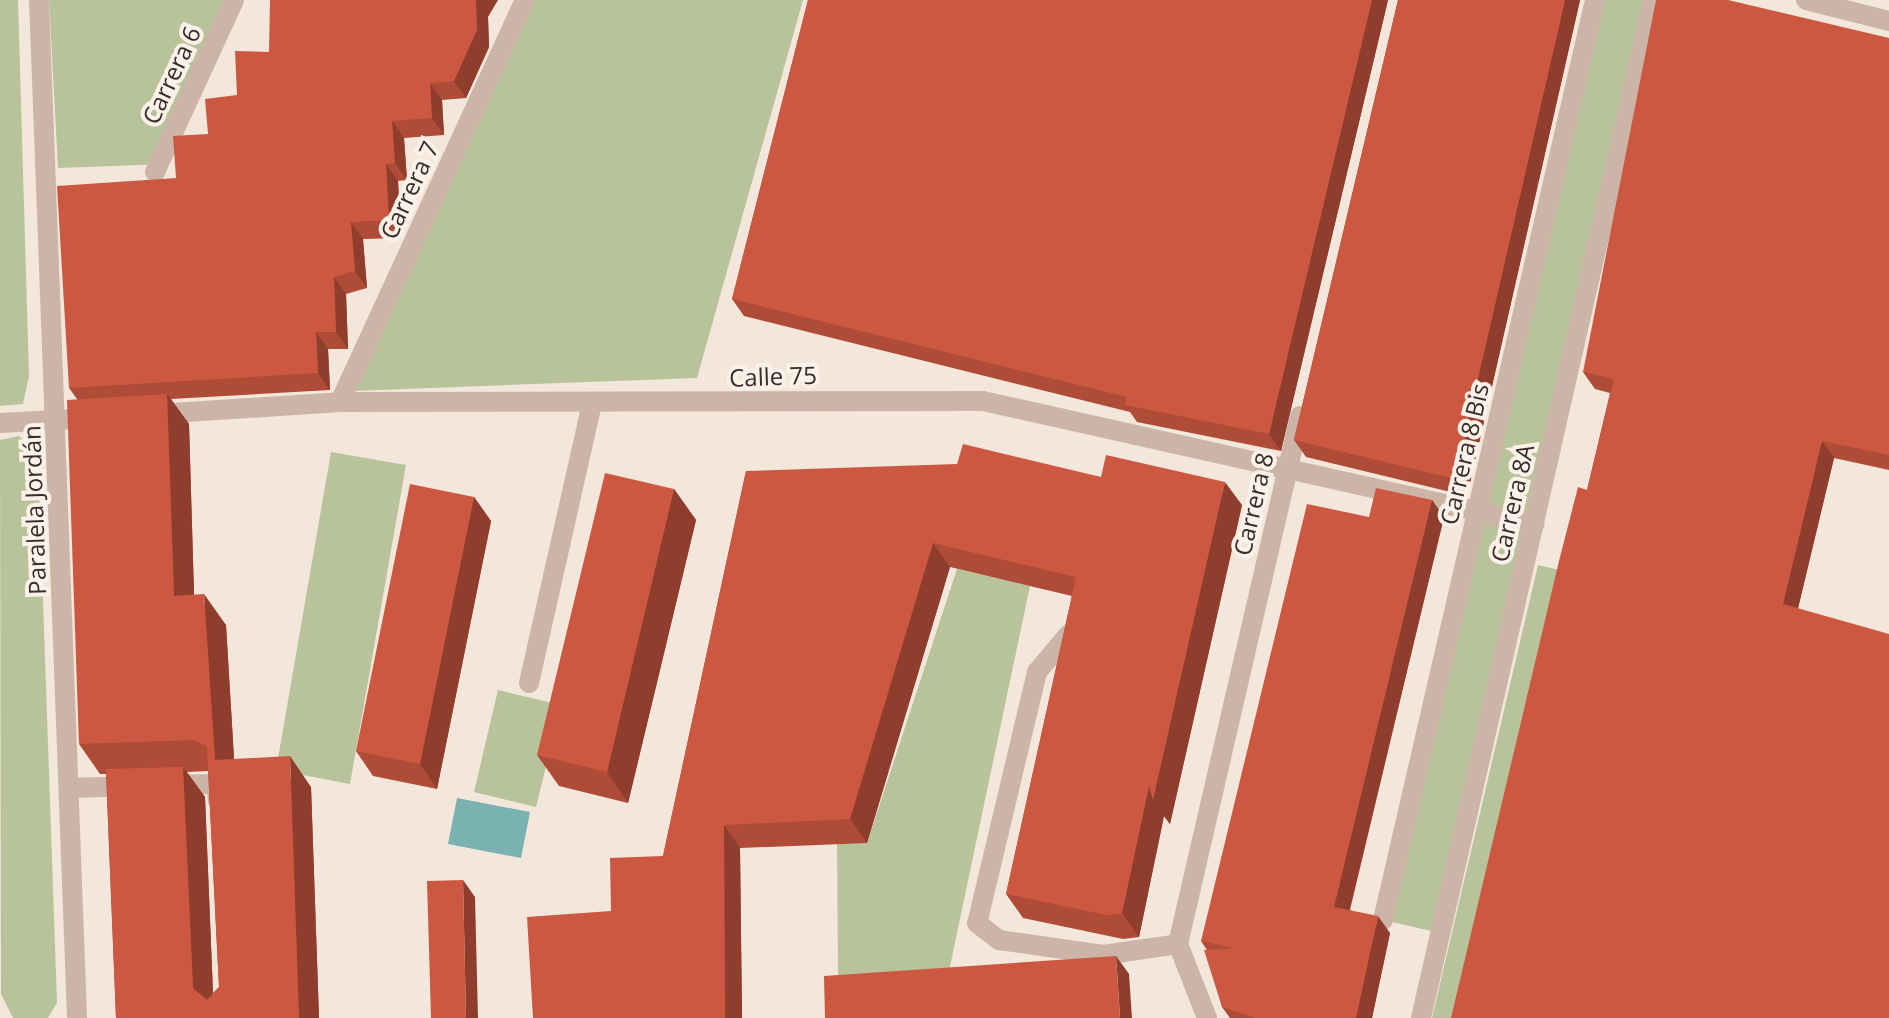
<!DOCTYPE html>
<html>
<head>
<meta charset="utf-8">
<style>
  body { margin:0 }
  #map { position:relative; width:1889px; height:1018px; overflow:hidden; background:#f3e7dc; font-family:"Open Sans",sans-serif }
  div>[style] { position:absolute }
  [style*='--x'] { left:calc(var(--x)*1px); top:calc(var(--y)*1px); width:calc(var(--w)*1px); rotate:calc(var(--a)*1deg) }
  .green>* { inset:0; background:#b9c39b }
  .water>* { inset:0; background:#79b2b0 }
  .minor>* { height:20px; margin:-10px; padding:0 10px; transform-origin:10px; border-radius:10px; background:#ccb5a7 }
  .wall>* { inset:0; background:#af4c38 }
  .shaded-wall>* { inset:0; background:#8f3e2e }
  .building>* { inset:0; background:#cc5841 }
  span { translate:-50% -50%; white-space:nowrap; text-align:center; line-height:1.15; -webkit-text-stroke:8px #fbf1e9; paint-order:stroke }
  .street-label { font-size:24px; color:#382c28 }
</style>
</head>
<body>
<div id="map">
  <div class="green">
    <div style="clip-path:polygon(0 0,18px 0,29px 376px,23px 404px,0 406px)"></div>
    <div style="clip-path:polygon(49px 0,236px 0,165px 164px,58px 168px)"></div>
    <div style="clip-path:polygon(533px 0,803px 0,697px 378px,352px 391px)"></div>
    <div style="clip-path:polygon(1595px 0,1653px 0,1440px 933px,1383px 920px)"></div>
    <div style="clip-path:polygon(19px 436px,38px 456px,57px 1003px,48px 1018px,13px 1018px,1px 994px,0 440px)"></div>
    <div style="clip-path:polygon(331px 452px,406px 465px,350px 784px,276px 770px)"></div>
    <div style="clip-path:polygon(1538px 565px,1564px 571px,1458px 1018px,1432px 1018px)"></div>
    <div style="clip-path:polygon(957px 569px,1030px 586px,948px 976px,838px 975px,837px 843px,867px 843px)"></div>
    <div style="clip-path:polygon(498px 690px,561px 705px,536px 807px,474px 792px)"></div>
  </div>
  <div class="water">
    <div style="clip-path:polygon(457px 798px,530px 812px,521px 858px,448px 844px)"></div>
  </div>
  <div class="minor">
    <div style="--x:39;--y:0;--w:1019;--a:87.86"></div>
    <div style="--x:1806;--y:0;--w:86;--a:14.2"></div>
    <div style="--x:155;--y:172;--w:189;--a:-65.3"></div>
    <div style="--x:340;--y:402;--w:443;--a:-65.3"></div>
    <div style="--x:156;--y:414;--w:184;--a:-3.7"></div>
    <div style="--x:340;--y:402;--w:643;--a:-0.09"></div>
    <div style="--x:983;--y:401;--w:565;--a:12.58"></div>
    <div style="--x:0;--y:423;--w:92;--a:-3.1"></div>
    <div style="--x:1069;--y:634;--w:50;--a:130.1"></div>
    <div style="--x:1037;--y:672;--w:258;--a:103.4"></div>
    <div style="--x:977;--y:923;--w:28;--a:38"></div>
    <div style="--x:999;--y:940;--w:105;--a:8.2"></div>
    <div style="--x:1103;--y:955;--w:76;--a:-8.3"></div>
    <div style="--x:529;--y:683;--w:287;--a:-77.3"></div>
    <div style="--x:170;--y:785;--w:47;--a:-1.2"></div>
    <div style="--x:217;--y:784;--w:17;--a:87"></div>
    <div style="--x:70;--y:788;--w:64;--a:-1.8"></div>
    <div style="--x:1383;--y:920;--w:944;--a:-77.02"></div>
    <div style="--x:1207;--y:1018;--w:79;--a:-111.4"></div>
    <div style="--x:1178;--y:944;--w:542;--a:-76.99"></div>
    <div style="--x:1421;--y:1018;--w:1044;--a:-77.16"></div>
  </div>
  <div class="wall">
    <div style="clip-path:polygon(808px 0,1388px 0,1281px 451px,1137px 422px,1130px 412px,744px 316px,732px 299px)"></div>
    <div style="clip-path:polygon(1398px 0,1580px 0,1467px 496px,1306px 457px,1294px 440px)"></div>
    <div style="clip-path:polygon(evenodd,488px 17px,489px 47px,466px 98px,442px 100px,444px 135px,404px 138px,407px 180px,398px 181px,401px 238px,363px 239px,367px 288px,346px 294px,348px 349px,328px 349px,330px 390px,171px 399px,189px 424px,194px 595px,226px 625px,234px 759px,311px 787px,319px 1018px,116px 1018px,106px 774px,100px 774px,79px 744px,77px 399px,69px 388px,176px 178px,269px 52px,488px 17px,208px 771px,219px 987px,213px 993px,205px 797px,187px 772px,208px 771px)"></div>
    <div style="clip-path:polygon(1889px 38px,1889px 470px,1834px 458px,1798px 608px,1889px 1018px,1587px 490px,1610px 393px,1595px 389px,1583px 372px)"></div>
    <div style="clip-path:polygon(746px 471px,1101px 477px,1242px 505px,1170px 824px,1164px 816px,1139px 937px,1123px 939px,1023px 918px,1006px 894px,1072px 596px,950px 567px,867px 843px,740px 848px,742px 1018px,533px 1018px,611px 911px,663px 856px)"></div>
    <div style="clip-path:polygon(674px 489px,696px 520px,628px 803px,559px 786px,537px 755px)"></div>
    <div style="clip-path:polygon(474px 497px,491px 521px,437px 789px,373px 776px,356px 751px)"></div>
    <div style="clip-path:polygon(1432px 500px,1444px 517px,1350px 910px,1390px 933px,1372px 1018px,1230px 1018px,1222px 1007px,1207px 950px,1201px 941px)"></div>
  </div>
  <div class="shaded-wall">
    <div style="clip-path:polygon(476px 0,498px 0,488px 17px,489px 47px,466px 98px,454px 81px)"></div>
    <div style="clip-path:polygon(1372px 0,1388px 0,1281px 451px,1269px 434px)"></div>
    <div style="clip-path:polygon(1565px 0,1580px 0,1467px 496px,1455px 479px)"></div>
    <div style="clip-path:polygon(430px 83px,442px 100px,444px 135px,432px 118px)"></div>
    <div style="clip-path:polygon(392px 121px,404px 138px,407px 180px,395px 163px)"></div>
    <div style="clip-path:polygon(386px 164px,398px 181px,401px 238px,389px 220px)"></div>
    <div style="clip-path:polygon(351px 222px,363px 239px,367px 288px,355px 271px)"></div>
    <div style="clip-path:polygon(334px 277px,346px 294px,348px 349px,336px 332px)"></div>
    <div style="clip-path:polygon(316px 332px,328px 349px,330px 390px,318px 373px)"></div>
    <div style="clip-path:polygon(167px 394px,189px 424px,195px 627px,174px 596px)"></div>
    <div style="clip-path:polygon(1822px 441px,1834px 458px,1795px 621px,1783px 604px)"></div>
    <div style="clip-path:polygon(1225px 482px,1242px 505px,1170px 824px,1164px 816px,1139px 937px,1122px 913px,1149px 786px)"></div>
    <div style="clip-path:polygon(674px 489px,696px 520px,628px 803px,607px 772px)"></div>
    <div style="clip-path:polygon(474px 497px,491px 521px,437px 789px,420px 764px)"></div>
    <div style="clip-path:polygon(1432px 500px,1444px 517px,1346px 924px,1334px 907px)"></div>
    <div style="clip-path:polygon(933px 543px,950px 567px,867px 843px,850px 819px)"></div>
    <div style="clip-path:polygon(204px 594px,226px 625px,236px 791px,215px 760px)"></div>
    <div style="clip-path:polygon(290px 756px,311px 787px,319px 1018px,299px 1018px)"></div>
    <div style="clip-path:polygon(183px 767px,205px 797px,214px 1018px,193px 988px)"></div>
    <div style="clip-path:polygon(724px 825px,740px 848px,742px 1018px,725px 1018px)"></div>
    <div style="clip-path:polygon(463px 880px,475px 897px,478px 1018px,466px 1018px)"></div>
    <div style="clip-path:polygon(1378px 916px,1390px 933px,1372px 1018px,1356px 1018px)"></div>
    <div style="clip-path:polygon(1116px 956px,1129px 974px,1132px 1018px,1120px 1018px)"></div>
  </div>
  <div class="building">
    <div style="clip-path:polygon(270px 0,476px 0,477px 30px,454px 81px,430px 83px,432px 118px,392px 121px,395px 163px,386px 164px,389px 220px,351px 222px,355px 271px,334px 277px,336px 332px,316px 332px,318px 373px,69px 388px,57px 186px,176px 178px,173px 136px,208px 134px,205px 99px,237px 95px,235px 51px,269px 52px)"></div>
    <div style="clip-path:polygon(808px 0,1372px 0,1269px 434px,1125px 405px,1127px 397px,732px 299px)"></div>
    <div style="clip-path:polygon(1398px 0,1565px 0,1455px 479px,1294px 440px)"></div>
    <div style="clip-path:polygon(1656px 0,1728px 0,1889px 38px,1889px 455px,1822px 441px,1783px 604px,1889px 634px,1889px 1018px,1451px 1018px,1559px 561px,1578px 487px,1587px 490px,1614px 379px,1583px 372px)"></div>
    <div style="clip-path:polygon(167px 394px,174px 596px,204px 594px,215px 760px,290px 756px,299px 1018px,116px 1018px,106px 769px,183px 767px,193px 988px,207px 1000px,219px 987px,207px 747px,195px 740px,79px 744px,67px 400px)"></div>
    <div style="clip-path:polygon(963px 444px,1101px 477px,1106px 455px,1225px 482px,1153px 800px,1149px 786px,1122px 913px,1106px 915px,1006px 894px,1076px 577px,933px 543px,850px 819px,724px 825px,725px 1018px,533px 1018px,527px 917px,611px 911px,610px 858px,663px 856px,746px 471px,957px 464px)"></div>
    <div style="clip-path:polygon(605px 473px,674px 489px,607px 772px,537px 755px)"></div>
    <div style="clip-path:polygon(410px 484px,474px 497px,420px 764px,356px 751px)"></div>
    <div style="clip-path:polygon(1376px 488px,1432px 500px,1334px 907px,1378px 916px,1356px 1018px,1256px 1018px,1222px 1007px,1204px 950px,1233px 948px,1201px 941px,1307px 504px,1369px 517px)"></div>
    <div style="clip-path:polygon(463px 880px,466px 1018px,431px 1018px,427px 881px)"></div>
    <div style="clip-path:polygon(1116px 956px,1120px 1018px,825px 1018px,824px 976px)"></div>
  </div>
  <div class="street-label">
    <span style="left:171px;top:75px;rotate:-65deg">Carrera 6</span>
    <span style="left:409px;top:190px;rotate:-65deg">Carrera 7</span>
    <span style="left:773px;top:376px;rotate:-2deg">Calle 75</span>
    <span style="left:1464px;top:454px;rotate:-77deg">Carrera 8 Bis</span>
    <span style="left:1512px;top:503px;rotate:-77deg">Carrera 8A</span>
    <span style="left:1253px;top:504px;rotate:-77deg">Carrera 8</span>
    <span style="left:34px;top:510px;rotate:-92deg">Paralela Jordán</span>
  </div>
</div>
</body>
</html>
